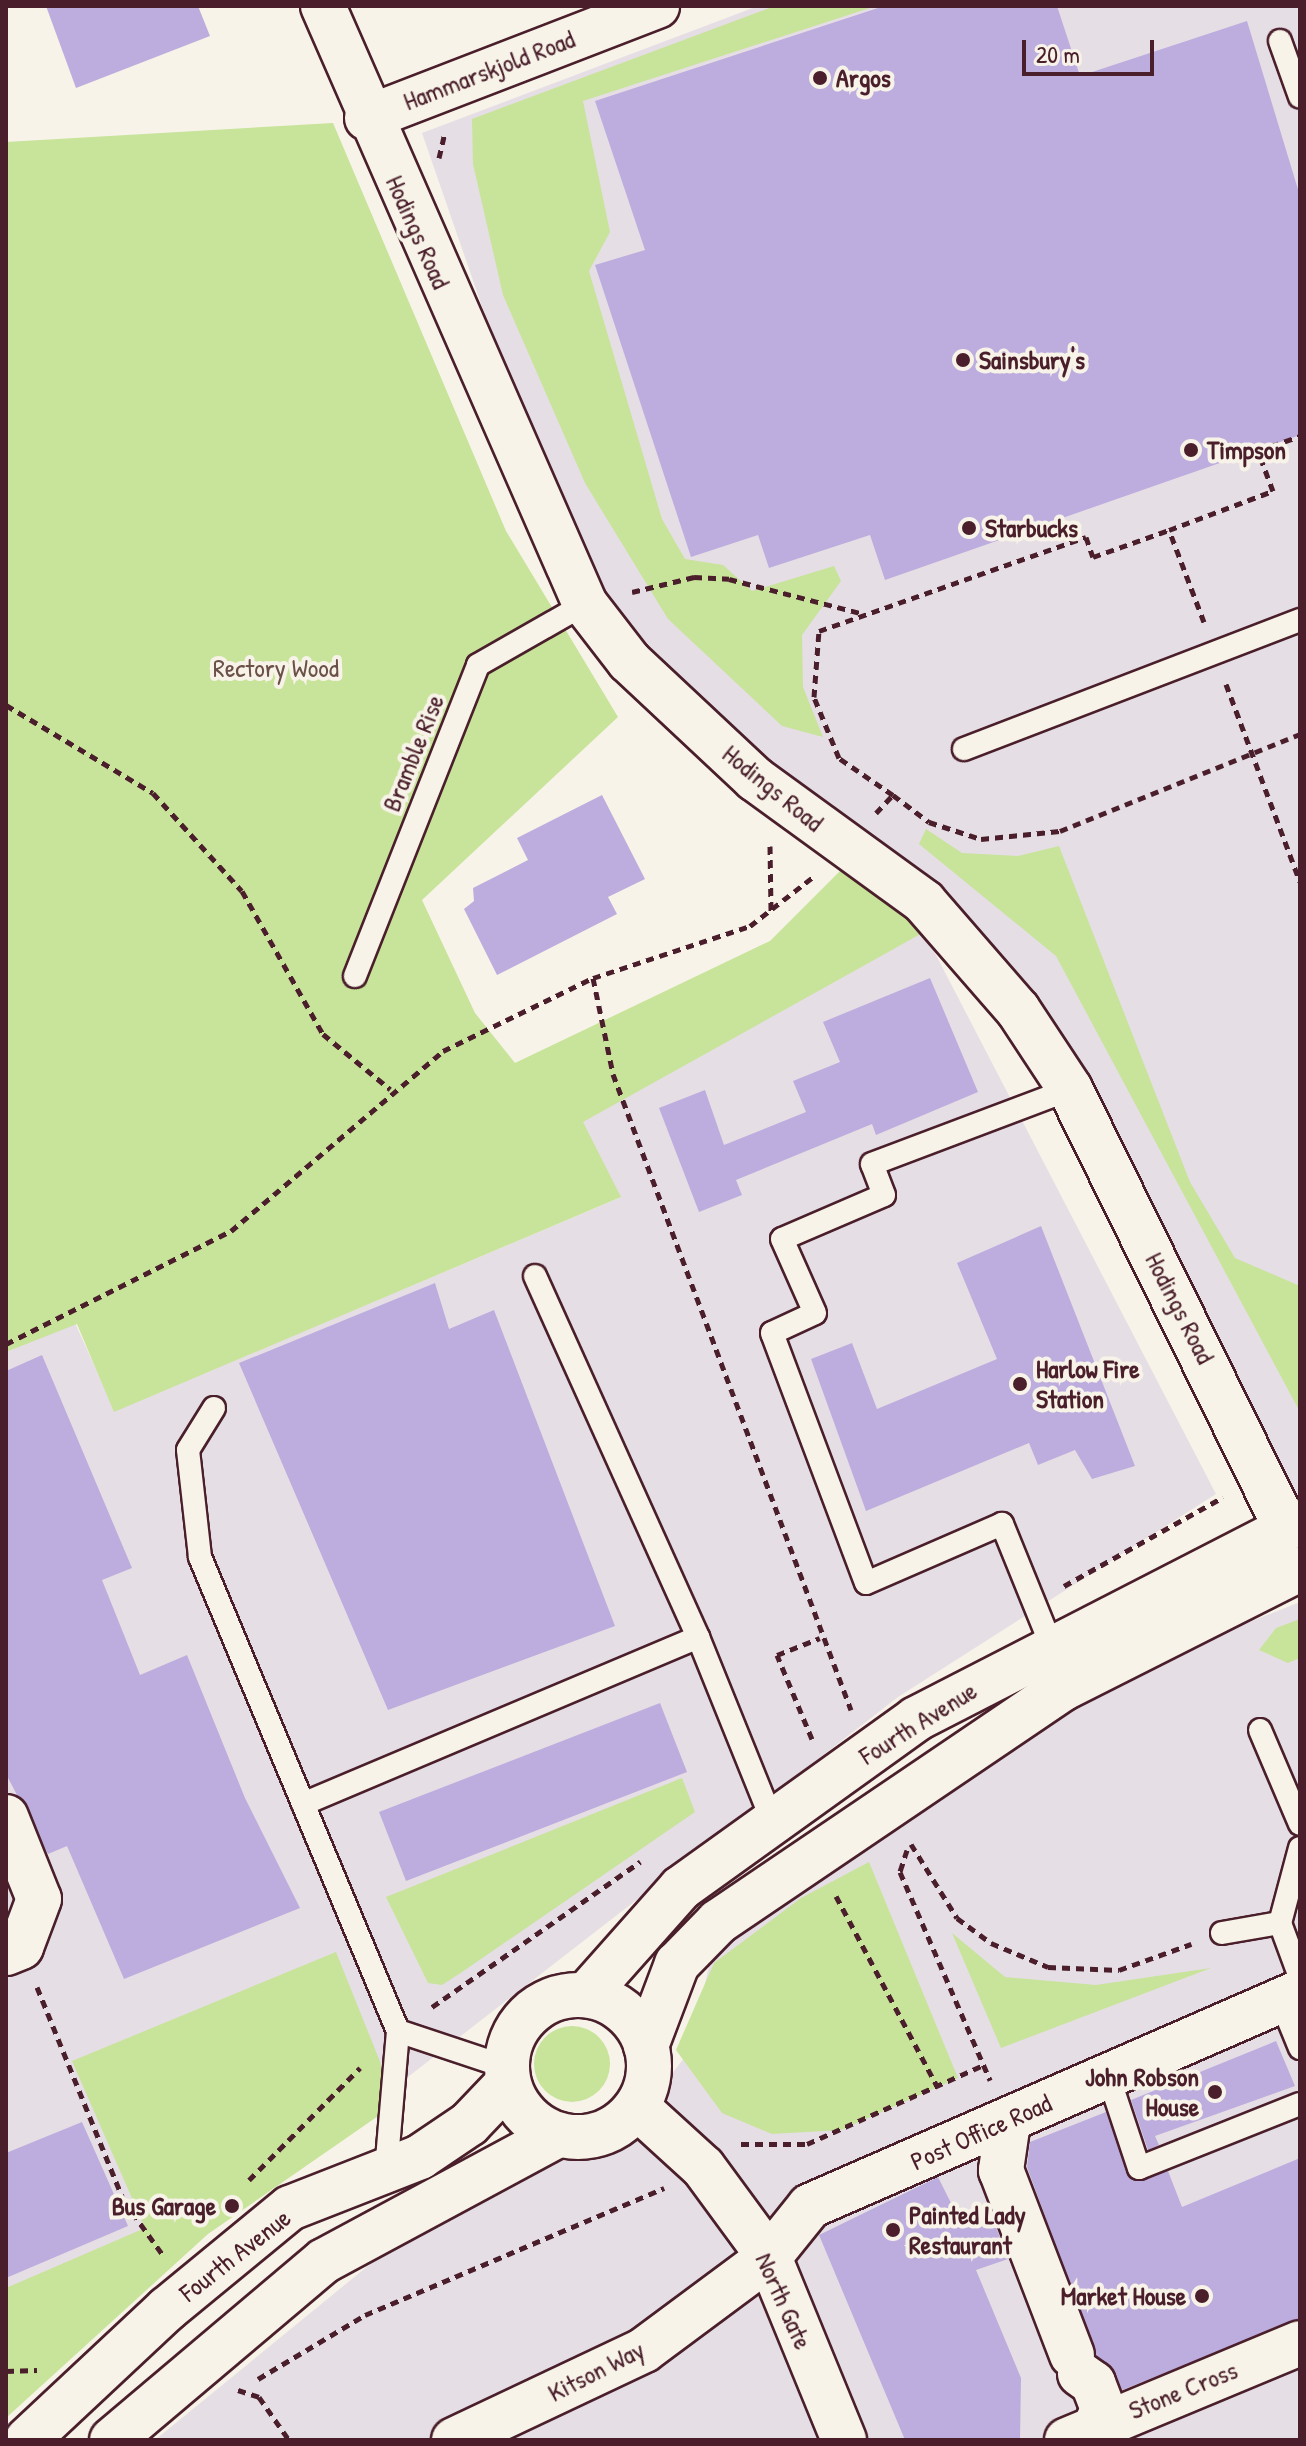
<!DOCTYPE html>
<html>
<head>
<meta charset="utf-8">
<style>
  body { margin:0 }
  #map { position:relative; width:1306px; height:2446px; overflow:hidden; background:#f7f3e8; font-family:"Patrick Hand",sans-serif }
  div>[style] { position:absolute }
  [style*='--x'] { left:calc(var(--x)*1px); top:calc(var(--y)*1px); width:calc(var(--w)*1px); rotate:calc(var(--a)*1deg) }
  .built>* { inset:0; background:#e6dee5 }
  .green>* { inset:0; background:#c8e39a }
  .round { border-radius:50% }
  .building>* { inset:0; background:#bdadde }
  .path>* { height:5px; margin-top:-2.5px; transform-origin:0; background:repeating-linear-gradient(90deg,#4a1f2b 0 8px,transparent 0 14px) }
  .roads { filter:drop-shadow(2px 0 #4a1f2b) drop-shadow(-2px 0 #4a1f2b) drop-shadow(0 2px #4a1f2b) drop-shadow(0 -2px #4a1f2b) }
  .lane>* { height:22px; margin:-11px; padding:0 11px; transform-origin:11px; border-radius:11px; background:#f7f3e8 }
  .street>* { height:44px; margin:-22px; padding:0 22px; transform-origin:22px; border-radius:22px; background:#f7f3e8 }
  .secondary>* { height:44px; margin:-22px; padding:0 22px; transform-origin:22px; border-radius:22px; background:#f7f3e8 }
  .secondary>.ring { margin:-22px; padding:0; box-sizing:content-box; background:none; border:44px solid #f7f3e8; border-radius:50% }
  .path-bridge>* { height:5px; margin-top:-2.5px; transform-origin:0; background:repeating-linear-gradient(90deg,#4a1f2b 0 8px,transparent 0 14px) }
  .dots>* { width:22px; height:22px; translate:-50% -50%; box-sizing:border-box; border:4px solid #f7f3e8; border-radius:50% }
  span { translate:-50% -50%; white-space:nowrap; text-align:center; line-height:1.15; -webkit-text-stroke:8px #f7f3e8; paint-order:stroke }
  .street-label { font-size:26px; color:#4a1f2b }
  .poi-label { font-size:26px; color:#4a1f2b; font-weight:700 }
  .left { translate:0 -50%; text-align:left }
  .right { translate:-100% -50%; text-align:right }
  .park-label { font-size:26px; color:#6a5047 }
  .frame { position:absolute; inset:0; border:8px solid #4a1f2b; pointer-events:none }
  .scale { position:absolute; left:1022px; top:40px; width:132px; height:36px; box-sizing:border-box; border:4px solid #4a1f2b; border-top:0; padding-left:10px; font-size:24px; line-height:28px; white-space:nowrap; color:#4a1f2b; -webkit-text-stroke:6px #f7f3e8; paint-order:stroke }
</style>
</head>
<body>
<div id="map">
  <div class="built">
    <div style="clip-path:polygon(758px 6px,1300px 6px,1300px 1521px,1018px 1010px,585px 604px,422px 133px)"></div>
    <div style="clip-path:polygon(924px 932px,1216px 1494px,898px 1697px,168px 2263px,6px 2401px,6px 1352px,75px 1323px,115px 1411px,619px 1198px,578px 1122px)"></div>
    <div style="clip-path:polygon(1300px 1602px,1300px 2440px,155px 2440px,506px 2153px,621px 2140px,691px 2049px,713px 1947px,1108px 1678px)"></div>
  </div>
  <div class="green">
    <div style="clip-path:polygon(775px 6px,876px 6px,583px 101px,610px 232px,589px 271px,662px 519px,685px 559px,723px 565px,752px 591px,834px 566px,841px 581px,802px 635px,803px 687px,823px 737px,782px 726px,668px 619px,585px 483px,503px 295px,473px 164px,472px 119px)"></div>
    <div style="clip-path:polygon(333px 123px,506px 531px,618px 717px,422px 900px,475px 1013px,515px 1063px,770px 941px,844px 867px,935px 926px,583px 1122px,621px 1197px,114px 1412px,77px 1324px,6px 1352px,6px 142px)"></div>
    <div style="clip-path:polygon(926px 829px,962px 853px,1018px 856px,1059px 846px,1190px 1182px,1235px 1258px,1300px 1286px,1300px 1412px,1056px 956px,919px 844px)"></div>
    <div style="clip-path:polygon(1300px 1619px,1300px 1658px,1288px 1663px,1259px 1650px,1276px 1628px)"></div>
    <div style="clip-path:polygon(682px 1778px,695px 1812px,462px 1972px,442px 1985px,428px 1983px,386px 1897px)"></div>
    <div style="clip-path:polygon(869px 1862px,958px 2078px,841px 2130px,772px 2134px,722px 2113px,676px 2050px,714px 1963px,801px 1898px)"></div>
    <div style="clip-path:polygon(952px 1933px,1005px 1977px,1096px 1985px,1211px 1968px,1001px 2048px)"></div>
    <div style="clip-path:polygon(336px 1952px,381px 2064px,381px 2114px,208px 2234px,6px 2418px,6px 2288px,145px 2228px,72px 2061px)"></div>
    <div class="round" style="left:534px;top:2026px;width:76px;height:76px"></div>
  </div>
  <div class="building">
    <div style="clip-path:polygon(46px 6px,198px 6px,210px 36px,76px 88px)"></div>
    <div style="clip-path:polygon(884px 6px,1057px 6px,1080px 76px,1247px 21px,1300px 196px,1300px 435px,885px 580px,870px 535px,769px 568px,758px 535px,691px 557px,595px 265px,645px 250px,595px 101px)"></div>
    <div style="clip-path:polygon(602px 795px,645px 879px,608px 897px,617px 914px,497px 975px,464px 909px,474px 901px,473px 888px,528px 860px,517px 838px)"></div>
    <div style="clip-path:polygon(930px 978px,978px 1092px,876px 1135px,872px 1124px,736px 1180px,742px 1195px,699px 1212px,659px 1108px,705px 1090px,724px 1145px,806px 1112px,793px 1081px,840px 1062px,823px 1022px)"></div>
    <div style="clip-path:polygon(1041px 1226px,1135px 1466px,1092px 1479px,1075px 1450px,1038px 1465px,1029px 1443px,866px 1511px,811px 1359px,852px 1343px,877px 1409px,997px 1359px,957px 1263px)"></div>
    <div style="clip-path:polygon(435px 1283px,449px 1329px,494px 1310px,615px 1626px,388px 1710px,239px 1363px)"></div>
    <div style="clip-path:polygon(42px 1355px,132px 1568px,102px 1580px,140px 1675px,187px 1655px,245px 1798px,300px 1908px,124px 1979px,67px 1846px,48px 1854px,6px 1774px,6px 1371px)"></div>
    <div style="clip-path:polygon(660px 1703px,687px 1772px,406px 1881px,379px 1812px)"></div>
    <div style="clip-path:polygon(1276px 2041px,1295px 2086px,1155px 2136px,1159px 2145px,1148px 2150px,1131px 2100px)"></div>
    <div style="clip-path:polygon(1106px 2112px,1129px 2178px,1168px 2171px,1182px 2207px,1300px 2158px,1300px 2319px,1122px 2390px,1096px 2355px,1027px 2167px,1030px 2142px)"></div>
    <div style="clip-path:polygon(82px 2122px,128px 2226px,6px 2278px,6px 2153px)"></div>
    <div style="clip-path:polygon(938px 2177px,957px 2215px,987px 2203px,1008px 2259px,976px 2270px,1021px 2378px,1020px 2440px,905px 2440px,819px 2235px)"></div>
  </div>
  <div class="path">
    <div style="--x:439;--y:158;--w:23;--a:-77"></div>
    <div style="--x:632;--y:592;--w:64;--a:-13.6"></div>
    <div style="--x:694;--y:577;--w:35;--a:3"></div>
    <div style="--x:729;--y:579;--w:139;--a:14.5"></div>
    <div style="--x:1204;--y:622;--w:98;--a:-110.8"></div>
    <div style="--x:1169;--y:530;--w:111;--a:-20.6"></div>
    <div style="--x:1273;--y:491;--w:43;--a:-110.6"></div>
    <div style="--x:1258;--y:451;--w:45;--a:-19.7"></div>
    <div style="--x:1226;--y:684;--w:211;--a:69.5"></div>
    <div style="--x:6;--y:705;--w:171;--a:30.9"></div>
    <div style="--x:153;--y:793;--w:132;--a:47.8"></div>
    <div style="--x:242;--y:891;--w:164;--a:60.5"></div>
    <div style="--x:323;--y:1034;--w:87;--a:39.4"></div>
    <div style="--x:876;--y:813;--w:25;--a:-47"></div>
    <div style="--x:893;--y:795;--w:65;--a:-145.6"></div>
    <div style="--x:839;--y:758;--w:66;--a:-112.3"></div>
    <div style="--x:814;--y:697;--w:66;--a:-85.7"></div>
    <div style="--x:819;--y:631;--w:283;--a:-19.4"></div>
    <div style="--x:1086;--y:537;--w:21;--a:71"></div>
    <div style="--x:1093;--y:557;--w:81;--a:-19.6"></div>
    <div style="--x:770;--y:846;--w:65;--a:89.1"></div>
    <div style="--x:593;--y:978;--w:98;--a:78.2"></div>
    <div style="--x:613;--y:1074;--w:679;--a:69.48"></div>
    <div style="--x:6;--y:1344;--w:252;--a:-26.7"></div>
    <div style="--x:231;--y:1231;--w:278;--a:-40.3"></div>
    <div style="--x:443;--y:1051;--w:167;--a:-26"></div>
    <div style="--x:593;--y:978;--w:165;--a:-18.3"></div>
    <div style="--x:750;--y:926;--w:80;--a:-37.9"></div>
    <div style="--x:1064;--y:1586;--w:182;--a:-29.2"></div>
    <div style="--x:812;--y:1739;--w:91;--a:-112.6"></div>
    <div style="--x:777;--y:1655;--w:46;--a:-21.6"></div>
    <div style="--x:911;--y:1844;--w:87;--a:58.1"></div>
    <div style="--x:957;--y:1918;--w:42;--a:36.3"></div>
    <div style="--x:991;--y:1943;--w:62;--a:22.8"></div>
    <div style="--x:1048;--y:1967;--w:71;--a:2.4"></div>
    <div style="--x:1119;--y:1970;--w:77;--a:-19.9"></div>
    <div style="--x:907;--y:1850;--w:23;--a:108"></div>
    <div style="--x:900;--y:1872;--w:227;--a:66.6"></div>
    <div style="--x:836;--y:1896;--w:215;--a:62"></div>
    <div style="--x:37;--y:1987;--w:231;--a:67.9"></div>
    <div style="--x:124;--y:2201;--w:67;--a:54.2"></div>
    <div style="--x:432;--y:2007;--w:254;--a:-34.9"></div>
    <div style="--x:741;--y:2144;--w:66;--a:0"></div>
    <div style="--x:807;--y:2144;--w:194;--a:-24.1"></div>
    <div style="--x:249;--y:2180;--w:158;--a:-45.3"></div>
    <div style="--x:6;--y:2371;--w:31;--a:-2"></div>
    <div style="--x:258;--y:2379;--w:125;--a:-30.9"></div>
    <div style="--x:365;--y:2315;--w:325;--a:-23"></div>
    <div style="--x:238;--y:2390;--w:22;--a:18"></div>
    <div style="--x:259;--y:2397;--w:52;--a:55.1"></div>
  </div>
  <div class="roads">
    <div class="lane">
      <div style="--x:1280;--y:41;--w:59;--a:70.3"></div>
      <div style="--x:964;--y:749;--w:360;--a:-21"></div>
      <div style="--x:355;--y:976;--w:334;--a:-68.4"></div>
      <div style="--x:478;--y:665;--w:123;--a:-29.7"></div>
      <div style="--x:214;--y:1408;--w:49;--a:121.8"></div>
      <div style="--x:188;--y:1450;--w:108;--a:83.6"></div>
      <div style="--x:200;--y:1557;--w:514;--a:67.33"></div>
      <div style="--x:398;--y:2031;--w:141;--a:94.9"></div>
      <div style="--x:698;--y:1637;--w:197;--a:68"></div>
      <div style="--x:1052;--y:1647;--w:133;--a:-112.1"></div>
      <div style="--x:1002;--y:1524;--w:148;--a:156.5"></div>
      <div style="--x:866;--y:1583;--w:267;--a:-110.6"></div>
      <div style="--x:772;--y:1333;--w:47;--a:-24.9"></div>
      <div style="--x:815;--y:1313;--w:81;--a:-114"></div>
      <div style="--x:782;--y:1239;--w:111;--a:-23.3"></div>
      <div style="--x:884;--y:1195;--w:33;--a:-111"></div>
      <div style="--x:872;--y:1164;--w:212;--a:-20.7"></div>
      <div style="--x:1260;--y:1730;--w:102;--a:66.9"></div>
      <div style="--x:303;--y:1804;--w:429;--a:-22.9"></div>
      <div style="--x:698;--y:1637;--w:396;--a:-114.3"></div>
      <div style="--x:1300;--y:1848;--w:78;--a:104.9"></div>
      <div style="--x:1280;--y:1923;--w:58;--a:69.7"></div>
      <div style="--x:1222;--y:1933;--w:59;--a:-9.8"></div>
      <div style="--x:1280;--y:1999;--w:53;--a:67.8"></div>
      <div style="--x:398;--y:2031;--w:114;--a:18.4"></div>
      <div style="--x:1108;--y:2075;--w:98;--a:71.6"></div>
      <div style="--x:1139;--y:2168;--w:173;--a:-21.7"></div>
    </div>
    <div class="street">
      <div style="--x:323;--y:6;--w:653;--a:66.34"></div>
      <div style="--x:585;--y:604;--w:72;--a:52.3"></div>
      <div style="--x:629;--y:661;--w:173;--a:43.1"></div>
      <div style="--x:755;--y:779;--w:209;--a:36"></div>
      <div style="--x:924;--y:902;--w:143;--a:49"></div>
      <div style="--x:1018;--y:1010;--w:95;--a:56.6"></div>
      <div style="--x:1070;--y:1089;--w:489;--a:63.8"></div>
      <div style="--x:367;--y:118;--w:311;--a:-21.1"></div>
      <div style="--x:6;--y:1817;--w:88;--a:68.1"></div>
      <div style="--x:39;--y:1899;--w:51;--a:110.6"></div>
      <div style="--x:21;--y:1947;--w:16;--a:158"></div>
      <div style="--x:637;--y:2107;--w:89;--a:42.3"></div>
      <div style="--x:703;--y:2167;--w:112;--a:53.7"></div>
      <div style="--x:769;--y:2257;--w:198;--a:67.7"></div>
      <div style="--x:1008;--y:2122;--w:49;--a:98.3"></div>
      <div style="--x:1001;--y:2170;--w:198;--a:69"></div>
      <div style="--x:1080;--y:2374;--w:16;--a:35"></div>
      <div style="--x:1093;--y:2383;--w:28;--a:69"></div>
      <div style="--x:1103;--y:2409;--w:13;--a:113"></div>
      <div style="--x:1098;--y:2421;--w:20;--a:70"></div>
      <div style="--x:454;--y:2440;--w:210;--a:-25.3"></div>
      <div style="--x:644;--y:2350;--w:156;--a:-36.6"></div>
      <div style="--x:769;--y:2257;--w:65;--a:-51.2"></div>
      <div style="--x:810;--y:2206;--w:535;--a:-23.59"></div>
      <div style="--x:1067;--y:2440;--w:252;--a:-22.6"></div>
    </div>
    <div class="secondary">
      <div class="ring" style="left:507px;top:1995px;width:98px;height:98px"></div>
      <div style="--x:586;--y:1995;--w:143;--a:-48.4"></div>
      <div style="--x:681;--y:1888;--w:289;--a:-35.7"></div>
      <div style="--x:916;--y:1719;--w:432;--a:-27.2"></div>
      <div style="--x:646;--y:2046;--w:88;--a:-69.3"></div>
      <div style="--x:677;--y:1964;--w:59;--a:-45.7"></div>
      <div style="--x:718;--y:1922;--w:418;--a:-34.1"></div>
      <div style="--x:1064;--y:1688;--w:264;--a:-26.8"></div>
      <div style="--x:27;--y:2440;--w:192;--a:-43.1"></div>
      <div style="--x:167;--y:2309;--w:159;--a:-39.4"></div>
      <div style="--x:290;--y:2208;--w:140;--a:-21.4"></div>
      <div style="--x:420;--y:2157;--w:59;--a:-34"></div>
      <div style="--x:469;--y:2124;--w:57;--a:-46.4"></div>
      <div style="--x:112;--y:2440;--w:277;--a:-40.2"></div>
      <div style="--x:324;--y:2261;--w:266;--a:-28.3"></div>
    </div>
  </div>
  <div class="path-bridge">
    <div style="--x:893;--y:795;--w:45;--a:36.9"></div>
    <div style="--x:929;--y:822;--w:55;--a:18.1"></div>
    <div style="--x:981;--y:839;--w:79;--a:-5.8"></div>
    <div style="--x:1060;--y:831;--w:259;--a:-22"></div>
  </div>
  <div class="dots">
    <div style="left:820px;top:78px;background:#4a1f2b"></div>
    <div style="left:963px;top:360px;background:#4a1f2b"></div>
    <div style="left:1191px;top:450px;background:#4a1f2b"></div>
    <div style="left:969px;top:528px;background:#4a1f2b"></div>
    <div style="left:1020px;top:1384px;background:#4a1f2b"></div>
    <div style="left:1215px;top:2092px;background:#4a1f2b"></div>
    <div style="left:232px;top:2206px;background:#4a1f2b"></div>
    <div style="left:893px;top:2230px;background:#4a1f2b"></div>
    <div style="left:1202px;top:2296px;background:#4a1f2b"></div>
  </div>
  <div class="street-label">
    <span style="left:489px;top:70px;rotate:-21deg">Hammarskjold Road</span>
    <span style="left:418px;top:232px;rotate:66deg">Hodings Road</span>
    <span style="left:413px;top:753px;rotate:-68deg">Bramble Rise</span>
    <span style="left:773px;top:788px;rotate:39deg">Hodings Road</span>
    <span style="left:1180px;top:1308px;rotate:63deg">Hodings Road</span>
    <span style="left:918px;top:1723px;rotate:-32deg">Fourth Avenue</span>
    <span style="left:981px;top:2132px;rotate:-24deg">Post Office Road</span>
    <span style="left:235px;top:2255px;rotate:-38deg">Fourth Avenue</span>
    <span style="left:784px;top:2301px;rotate:66deg">North Gate</span>
    <span style="left:596px;top:2371px;rotate:-27deg">Kitson Way</span>
    <span style="left:1183px;top:2390px;rotate:-22deg">Stone Cross</span>
  </div>
  <div class="poi-label">
    <span class="left" style="left:836px;top:78px">Argos</span>
    <span class="left" style="left:979px;top:360px">Sainsbury's</span>
    <span class="left" style="left:1207px;top:450px">Timpson</span>
    <span class="left" style="left:985px;top:528px">Starbucks</span>
    <span class="left" style="left:1036px;top:1384px">Harlow Fire<br>Station</span>
    <span class="right" style="left:1199px;top:2092px">John Robson<br>House</span>
    <span class="right" style="left:216px;top:2206px">Bus Garage</span>
    <span class="left" style="left:909px;top:2230px">Painted Lady<br>Restaurant</span>
    <span class="right" style="left:1186px;top:2296px">Market House</span>
  </div>
  <div class="park-label">
    <span style="left:276px;top:668px">Rectory Wood</span>
  </div>
  <div class="frame"></div>
  <div class="scale">20 m</div>
</div>
</body>
</html>
